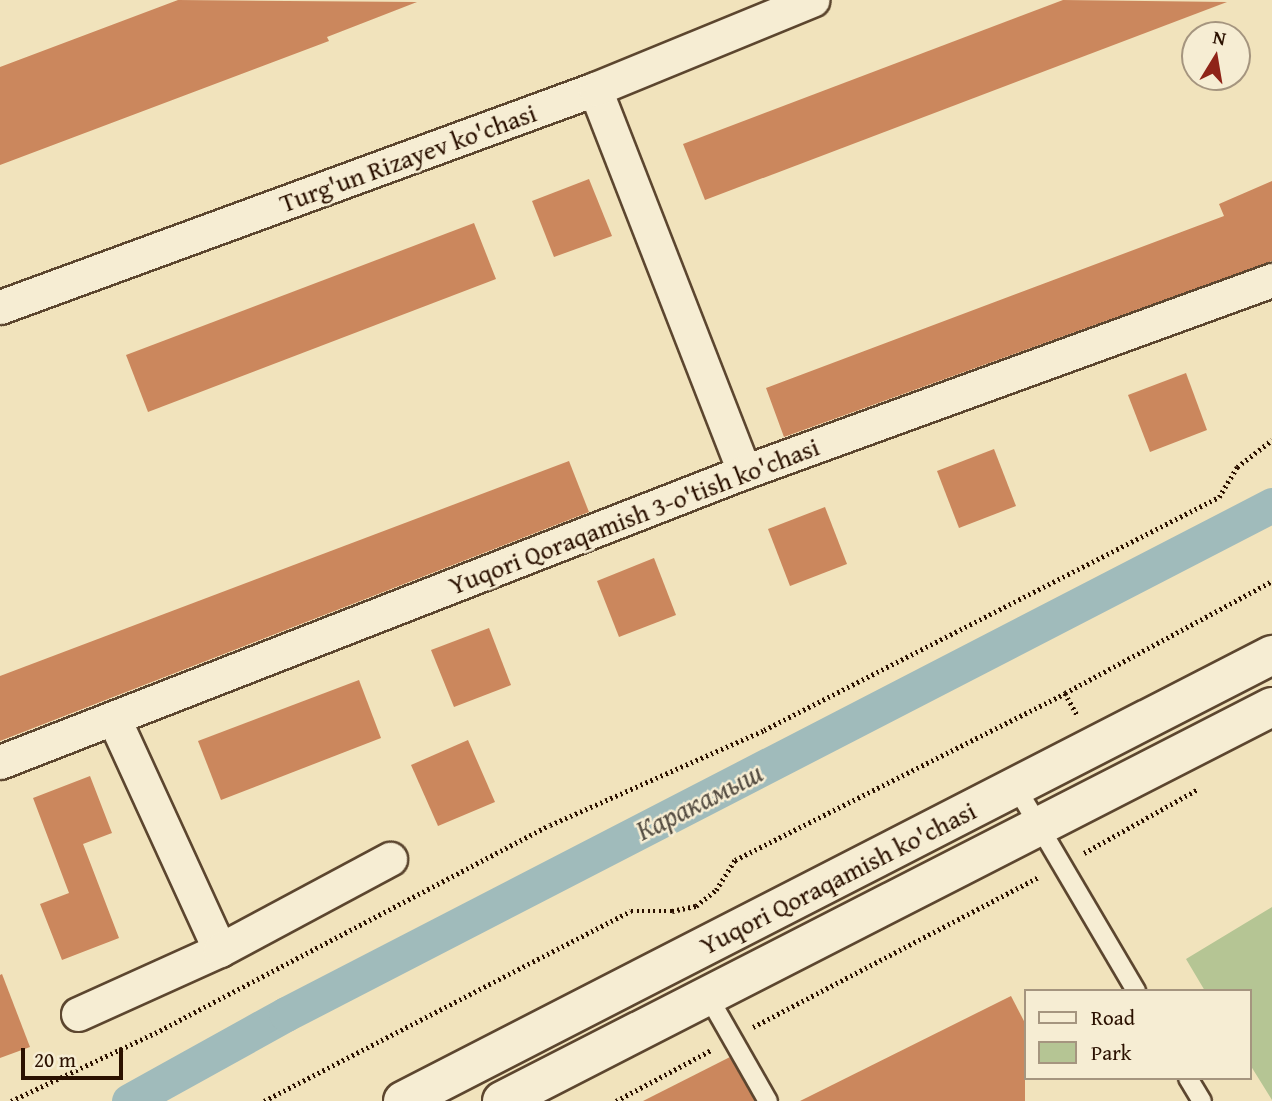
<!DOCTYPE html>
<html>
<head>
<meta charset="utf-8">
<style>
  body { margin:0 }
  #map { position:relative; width:1272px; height:1101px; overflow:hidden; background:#f1e3bc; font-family:"Gentium Book Plus",serif }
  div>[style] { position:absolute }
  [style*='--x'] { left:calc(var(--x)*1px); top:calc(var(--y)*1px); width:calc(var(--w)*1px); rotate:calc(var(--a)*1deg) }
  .green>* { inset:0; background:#b5c594 }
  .canal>* { height:35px; margin:-17.5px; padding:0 17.5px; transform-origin:17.5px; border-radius:17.5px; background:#a0bbbb }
  .building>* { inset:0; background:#cb875d }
  .path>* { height:4.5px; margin-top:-2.25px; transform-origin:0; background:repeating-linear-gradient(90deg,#2b1100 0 2px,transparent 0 5.5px) }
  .roads { filter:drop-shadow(2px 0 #5c462f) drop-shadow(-2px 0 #5c462f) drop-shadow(0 2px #5c462f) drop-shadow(0 -2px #5c462f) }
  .lane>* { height:18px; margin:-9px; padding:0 9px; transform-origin:9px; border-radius:9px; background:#f6edd3 }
  .street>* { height:33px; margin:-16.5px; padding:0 16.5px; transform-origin:16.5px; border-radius:16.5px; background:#f6edd3 }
  .secondary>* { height:38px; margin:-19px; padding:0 19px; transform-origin:19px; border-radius:19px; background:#f6edd3 }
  span { translate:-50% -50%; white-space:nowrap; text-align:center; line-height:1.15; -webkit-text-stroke:5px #f6edd3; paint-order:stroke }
  .street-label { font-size:26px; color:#2b1100 }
  .water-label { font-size:28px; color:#544c41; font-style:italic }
  .legend { position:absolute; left:1024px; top:989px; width:228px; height:91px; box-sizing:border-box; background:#f6edd3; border:2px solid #a5957f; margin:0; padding:9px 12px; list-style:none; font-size:21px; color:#2b1100 }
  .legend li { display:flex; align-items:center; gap:14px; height:35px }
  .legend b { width:35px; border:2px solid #a5957f }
  .north { position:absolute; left:1181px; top:21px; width:70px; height:70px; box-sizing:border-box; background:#f6edd3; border:2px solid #a5957f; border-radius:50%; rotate:11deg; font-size:19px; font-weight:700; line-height:28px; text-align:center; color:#2b1100 }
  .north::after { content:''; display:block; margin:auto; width:24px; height:32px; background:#8f2418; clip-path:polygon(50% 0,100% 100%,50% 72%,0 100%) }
  .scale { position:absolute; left:21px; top:1048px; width:102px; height:32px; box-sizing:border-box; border:4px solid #2b1100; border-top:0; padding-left:9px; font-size:21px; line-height:24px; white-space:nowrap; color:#2b1100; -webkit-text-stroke:5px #f6edd3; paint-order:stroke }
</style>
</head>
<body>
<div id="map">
  <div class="green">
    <div style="clip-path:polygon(1272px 907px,1272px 1100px,1249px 1063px,1249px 991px,1205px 991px,1186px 959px)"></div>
  </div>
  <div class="canal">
    <div style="--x:129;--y:1101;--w:179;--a:-29"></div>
    <div style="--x:286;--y:1014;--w:1110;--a:-27.3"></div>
  </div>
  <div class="building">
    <div style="clip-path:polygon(178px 0,417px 2px,327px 37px,329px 41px,0 165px,0 67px)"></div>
    <div style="clip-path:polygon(1063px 0,1227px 2px,705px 200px,683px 144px)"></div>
    <div style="clip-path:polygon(589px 179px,612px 236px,554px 257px,532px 201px)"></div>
    <div style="clip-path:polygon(1272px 181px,1272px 261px,784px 437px,766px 388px,1224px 216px,1219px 204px)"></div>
    <div style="clip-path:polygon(474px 223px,496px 279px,148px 412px,126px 355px)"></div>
    <div style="clip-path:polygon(1186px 373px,1207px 430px,1150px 452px,1128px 395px)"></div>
    <div style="clip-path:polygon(994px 449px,1016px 506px,959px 528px,937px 471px)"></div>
    <div style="clip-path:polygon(569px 461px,589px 512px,0 741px,0 676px)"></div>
    <div style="clip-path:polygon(825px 507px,847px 564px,790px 586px,768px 529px)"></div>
    <div style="clip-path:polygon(654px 558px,676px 615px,619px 637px,597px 581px)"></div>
    <div style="clip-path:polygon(489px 628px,511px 685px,454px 707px,431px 650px)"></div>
    <div style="clip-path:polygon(359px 680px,381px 738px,221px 800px,198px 741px)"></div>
    <div style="clip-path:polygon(468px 740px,495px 802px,438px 826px,411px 765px)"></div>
    <div style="clip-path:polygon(90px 776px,112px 833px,83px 844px,119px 938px,62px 960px,40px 904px,69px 893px,33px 798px)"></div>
    <div style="clip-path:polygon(2px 974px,30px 1047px,0 1058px,0 975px)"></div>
    <div style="clip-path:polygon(1011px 996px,1025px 1023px,1025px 1101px,800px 1101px)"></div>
    <div style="clip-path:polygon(730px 1057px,755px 1101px,643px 1101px)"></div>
  </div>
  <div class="path">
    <div style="--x:1065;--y:693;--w:26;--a:61"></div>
    <div style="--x:1084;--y:853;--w:131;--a:-29.3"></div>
    <div style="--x:753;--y:1027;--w:323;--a:-27.7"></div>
    <div style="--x:11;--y:1101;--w:159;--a:-25.3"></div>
    <div style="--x:155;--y:1033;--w:446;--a:-27.8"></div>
    <div style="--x:550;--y:825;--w:234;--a:-23.9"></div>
    <div style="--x:764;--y:730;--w:511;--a:-27.12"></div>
    <div style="--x:1219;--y:497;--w:35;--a:-59"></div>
    <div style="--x:1237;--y:467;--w:44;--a:-37.6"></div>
    <div style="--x:264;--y:1101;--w:413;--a:-27.4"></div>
    <div style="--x:631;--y:911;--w:41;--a:0"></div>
    <div style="--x:672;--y:911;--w:25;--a:-12"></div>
    <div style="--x:696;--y:906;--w:26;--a:-39"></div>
    <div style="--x:716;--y:890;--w:36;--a:-58"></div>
    <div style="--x:735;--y:860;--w:370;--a:-26.8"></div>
    <div style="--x:1065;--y:693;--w:235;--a:-28.4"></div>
    <div style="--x:616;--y:1101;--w:108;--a:-28.2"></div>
  </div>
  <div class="roads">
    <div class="lane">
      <div style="--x:1016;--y:787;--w:237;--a:59.5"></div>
      <div style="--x:708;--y:996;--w:121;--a:60.3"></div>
      <div style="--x:1188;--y:1078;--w:27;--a:59"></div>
    </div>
    <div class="street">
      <div style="--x:595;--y:89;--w:411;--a:68.7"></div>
      <div style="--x:0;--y:307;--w:634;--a:-20.12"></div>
      <div style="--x:595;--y:89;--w:235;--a:-22.3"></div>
      <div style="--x:114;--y:719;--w:254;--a:65.4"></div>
      <div style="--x:0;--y:762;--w:799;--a:-21.3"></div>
      <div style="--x:744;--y:472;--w:562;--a:-19.98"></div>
      <div style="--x:78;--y:1014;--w:156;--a:-24.3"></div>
      <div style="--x:220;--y:950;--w:193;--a:-28.2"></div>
    </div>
    <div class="secondary">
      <div style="--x:403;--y:1101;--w:977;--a:-27.17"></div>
      <div style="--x:502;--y:1101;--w:865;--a:-27.1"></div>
    </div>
  </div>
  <div class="street-label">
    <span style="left:408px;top:158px;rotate:-20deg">Turg'un Rizayev ko'chasi</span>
    <span style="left:634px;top:516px;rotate:-21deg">Yuqori Qoraqamish 3-o'tish ko'chasi</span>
    <span style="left:838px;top:878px;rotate:-27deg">Yuqori Qoraqamish ko'chasi</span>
  </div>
  <div class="water-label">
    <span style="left:699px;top:801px;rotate:-27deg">Каракамыш</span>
  </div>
  <ul class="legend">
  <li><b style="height:9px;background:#f6edd3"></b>Road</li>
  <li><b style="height:19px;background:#b5c594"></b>Park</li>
  </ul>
  <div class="north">N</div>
  <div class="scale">20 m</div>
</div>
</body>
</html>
